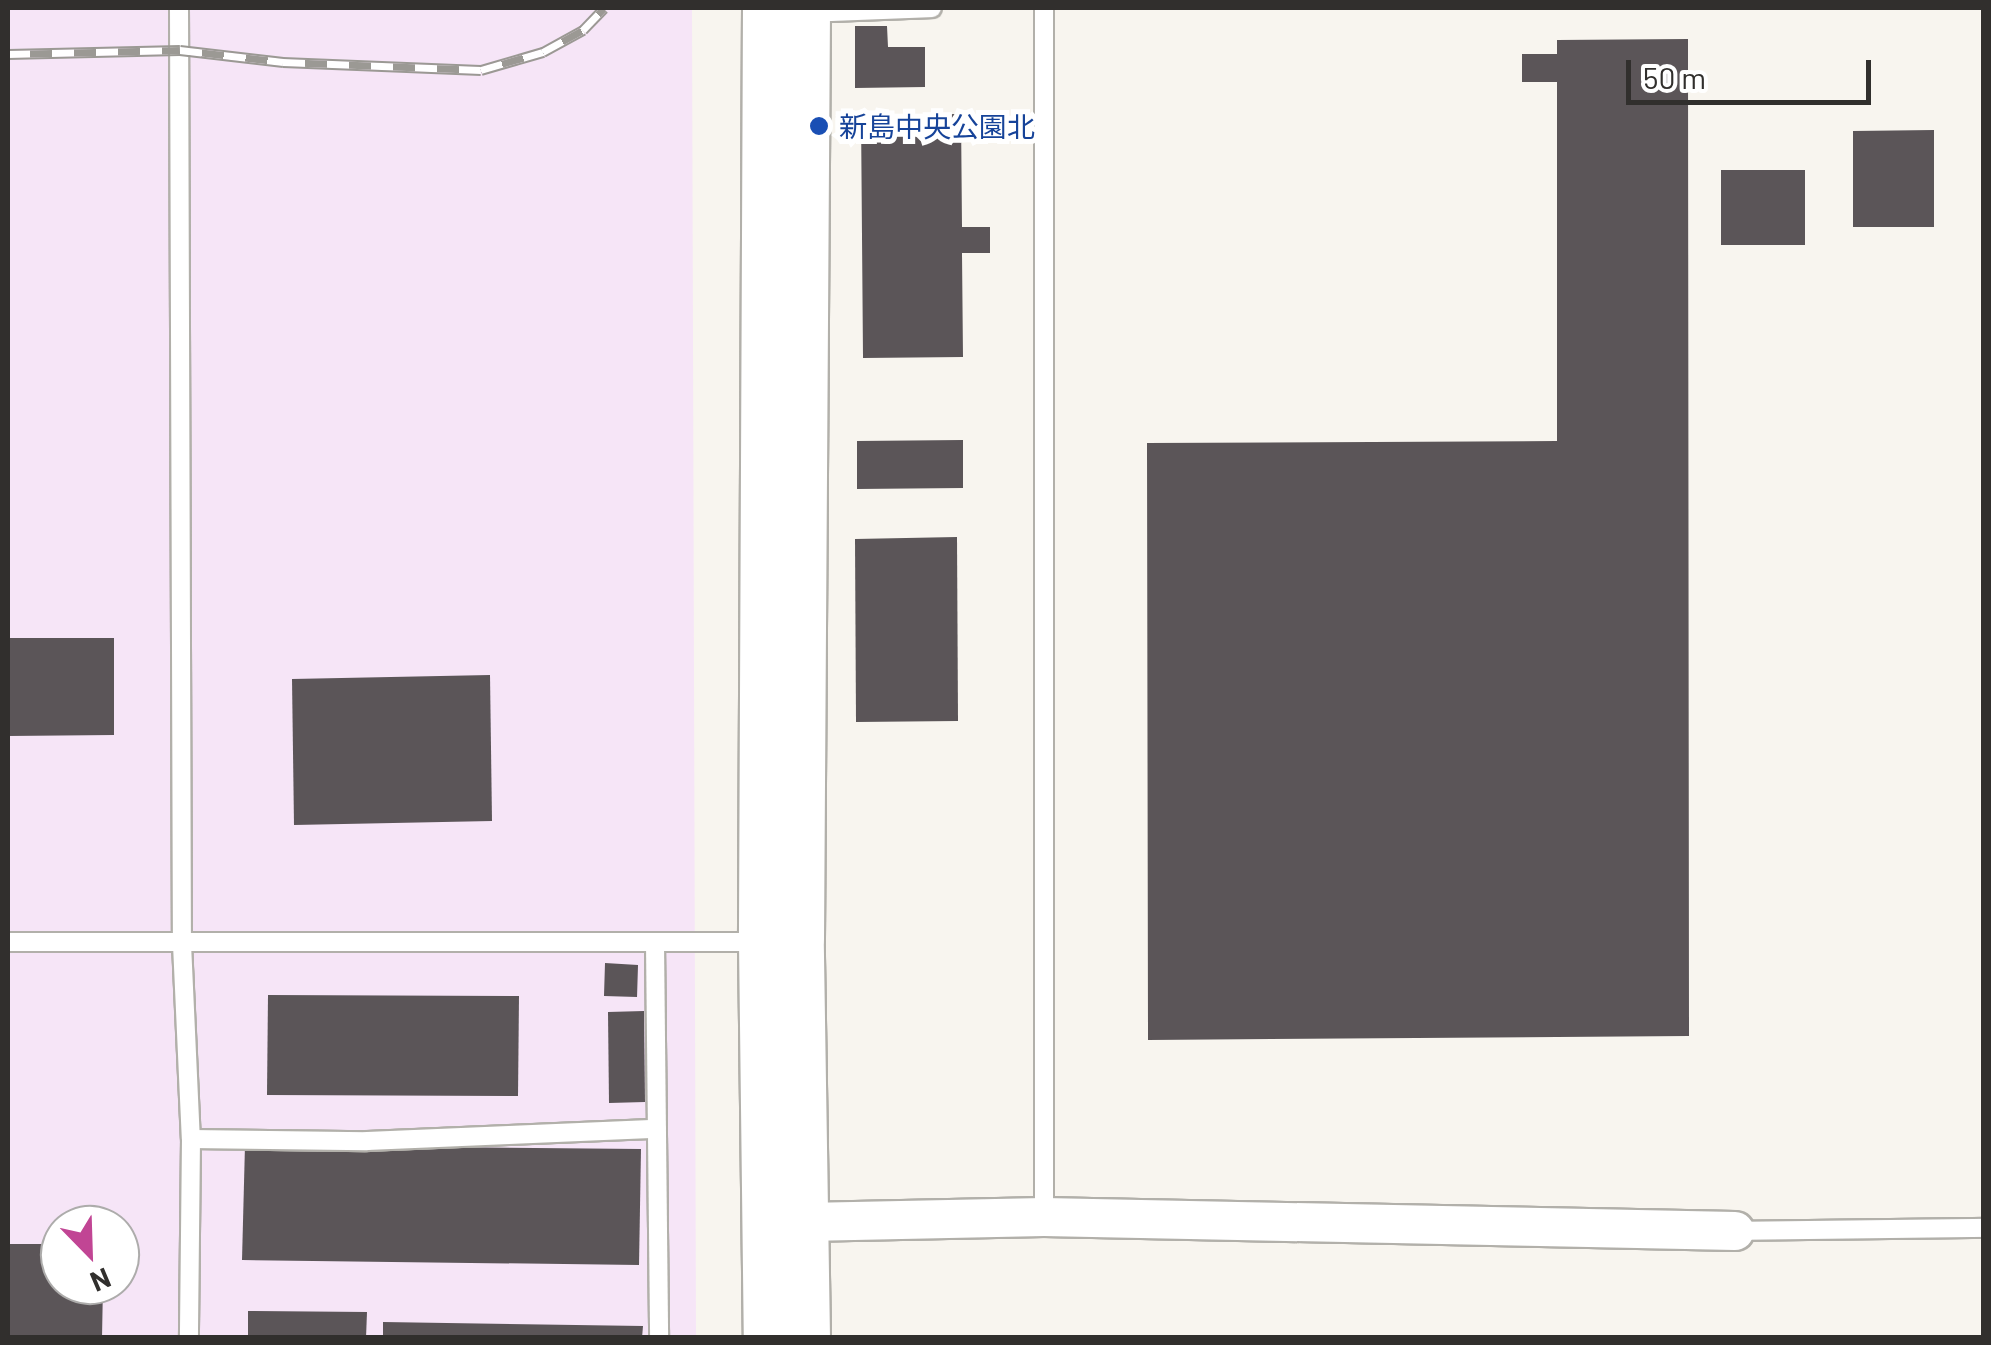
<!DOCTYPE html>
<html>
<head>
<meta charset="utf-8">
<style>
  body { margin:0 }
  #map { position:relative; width:1991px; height:1345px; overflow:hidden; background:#f8f5ef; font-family:Barlow,"Noto Sans JP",sans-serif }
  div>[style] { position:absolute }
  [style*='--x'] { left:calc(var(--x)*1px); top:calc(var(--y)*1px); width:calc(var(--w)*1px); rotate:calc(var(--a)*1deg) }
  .industrial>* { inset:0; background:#f6e5f7 }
  .building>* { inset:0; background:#5b5558 }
  .roads { filter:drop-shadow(2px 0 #b2b0aa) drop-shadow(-2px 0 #b2b0aa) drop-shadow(0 2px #b2b0aa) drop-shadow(0 -2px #b2b0aa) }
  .service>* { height:18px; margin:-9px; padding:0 9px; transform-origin:9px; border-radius:9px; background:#fff }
  .minor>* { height:38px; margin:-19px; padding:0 19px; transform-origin:19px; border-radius:19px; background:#fff }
  .tertiary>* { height:45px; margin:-22.5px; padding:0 22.5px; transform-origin:22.5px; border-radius:22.5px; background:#fff }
  .rail>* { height:11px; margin-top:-5.5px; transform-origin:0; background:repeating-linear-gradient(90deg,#fff 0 22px,#9b9994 0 44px); box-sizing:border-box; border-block:2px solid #9b9994 }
  .dots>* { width:28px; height:28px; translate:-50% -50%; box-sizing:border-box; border:5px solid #fff; border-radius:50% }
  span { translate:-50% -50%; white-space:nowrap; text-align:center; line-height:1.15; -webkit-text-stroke:10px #fff; paint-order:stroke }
  .transit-label { font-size:28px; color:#164399 }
  .left { translate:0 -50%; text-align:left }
  .frame { position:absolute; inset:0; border:10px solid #312f2d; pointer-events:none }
  .north { position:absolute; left:40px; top:1205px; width:100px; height:100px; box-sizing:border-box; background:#fff; border:2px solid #adacab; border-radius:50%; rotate:157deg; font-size:28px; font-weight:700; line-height:40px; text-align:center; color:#312f2d }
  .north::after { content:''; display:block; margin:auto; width:35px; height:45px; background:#c14594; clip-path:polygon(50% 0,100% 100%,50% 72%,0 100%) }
  .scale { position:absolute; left:1626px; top:60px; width:245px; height:45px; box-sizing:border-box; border:5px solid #312f2d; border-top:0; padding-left:12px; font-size:30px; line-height:35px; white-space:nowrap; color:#312f2d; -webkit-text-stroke:8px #fff; paint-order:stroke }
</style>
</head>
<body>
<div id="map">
  <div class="industrial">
    <div style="clip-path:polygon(evenodd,8px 8px,692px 8px,696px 1337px,8px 1338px,8px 8px,60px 1225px,120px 1225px,120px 1285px,60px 1285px,60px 1225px)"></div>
  </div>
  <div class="building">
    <div style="clip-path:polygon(855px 26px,887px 26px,888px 47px,925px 47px,925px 87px,855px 88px)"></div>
    <div style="clip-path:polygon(1688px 39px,1689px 1036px,1148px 1040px,1147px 443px,1557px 441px,1557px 82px,1522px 82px,1522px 54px,1557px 54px,1557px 40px)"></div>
    <div style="clip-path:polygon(961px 114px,962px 227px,990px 227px,990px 253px,962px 253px,963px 357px,863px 358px,861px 115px)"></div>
    <div style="clip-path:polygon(1934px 130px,1934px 227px,1853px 227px,1853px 131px)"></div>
    <div style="clip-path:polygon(1721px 170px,1805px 170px,1805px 245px,1721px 245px)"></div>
    <div style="clip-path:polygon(963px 440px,963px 488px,857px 489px,857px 441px)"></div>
    <div style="clip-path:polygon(957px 537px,958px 721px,856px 722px,855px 539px)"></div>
    <div style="clip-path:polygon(8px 638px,114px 638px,114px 735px,8px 736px)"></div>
    <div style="clip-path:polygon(490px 675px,492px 821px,294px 825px,292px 679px)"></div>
    <div style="clip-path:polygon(605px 963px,638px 965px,637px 997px,604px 996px)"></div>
    <div style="clip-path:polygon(268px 995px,519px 996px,518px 1096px,267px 1095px)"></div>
    <div style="clip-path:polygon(644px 1011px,645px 1102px,609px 1103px,608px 1012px)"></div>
    <div style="clip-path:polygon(245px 1145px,641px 1149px,639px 1265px,242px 1260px)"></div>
    <div style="clip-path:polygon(8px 1244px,60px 1244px,60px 1285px,103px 1285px,102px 1338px,8px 1338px)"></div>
    <div style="clip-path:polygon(248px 1311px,367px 1312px,366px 1338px,248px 1338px)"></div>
    <div style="clip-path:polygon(383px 1322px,643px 1326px,642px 1338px,383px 1338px)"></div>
  </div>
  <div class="roads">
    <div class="service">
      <div style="--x:179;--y:8;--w:936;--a:89.82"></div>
      <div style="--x:182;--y:944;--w:195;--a:87.4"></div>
      <div style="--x:191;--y:1139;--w:199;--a:90.6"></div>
      <div style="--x:1044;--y:8;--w:1209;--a:90"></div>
      <div style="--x:808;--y:13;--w:124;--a:-2.3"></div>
      <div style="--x:8;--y:942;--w:753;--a:0"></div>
      <div style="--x:655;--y:943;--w:395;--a:89.4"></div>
      <div style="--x:191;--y:1139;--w:176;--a:0.7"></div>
      <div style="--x:367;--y:1141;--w:290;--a:-2.4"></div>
      <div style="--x:1735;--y:1231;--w:249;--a:-0.7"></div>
    </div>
    <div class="minor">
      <div style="--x:806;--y:1222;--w:238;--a:-1.2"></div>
      <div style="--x:1044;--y:1217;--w:691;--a:1.16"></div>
    </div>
    <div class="tertiary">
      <div style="--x:765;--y:8;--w:934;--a:90.25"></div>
      <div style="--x:761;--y:942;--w:396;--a:89.3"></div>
      <div style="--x:807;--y:1338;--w:400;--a:-90.9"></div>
      <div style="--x:801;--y:938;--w:930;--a:-89.63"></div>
    </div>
  </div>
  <div class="rail">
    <div style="--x:8;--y:54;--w:172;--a:-1.3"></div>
    <div style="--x:180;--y:50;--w:104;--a:6.6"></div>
    <div style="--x:283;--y:62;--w:198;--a:2.3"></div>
    <div style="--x:481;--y:70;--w:65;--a:-16.2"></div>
    <div style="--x:543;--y:52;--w:46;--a:-28.8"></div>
    <div style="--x:583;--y:30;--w:30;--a:-46"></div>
  </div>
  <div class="dots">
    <div style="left:819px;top:126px;background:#1a4fb4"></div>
  </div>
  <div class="transit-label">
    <span class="left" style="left:839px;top:126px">新島中央公園北</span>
  </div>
  <div class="frame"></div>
  <div class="north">N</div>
  <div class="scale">50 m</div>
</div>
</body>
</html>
